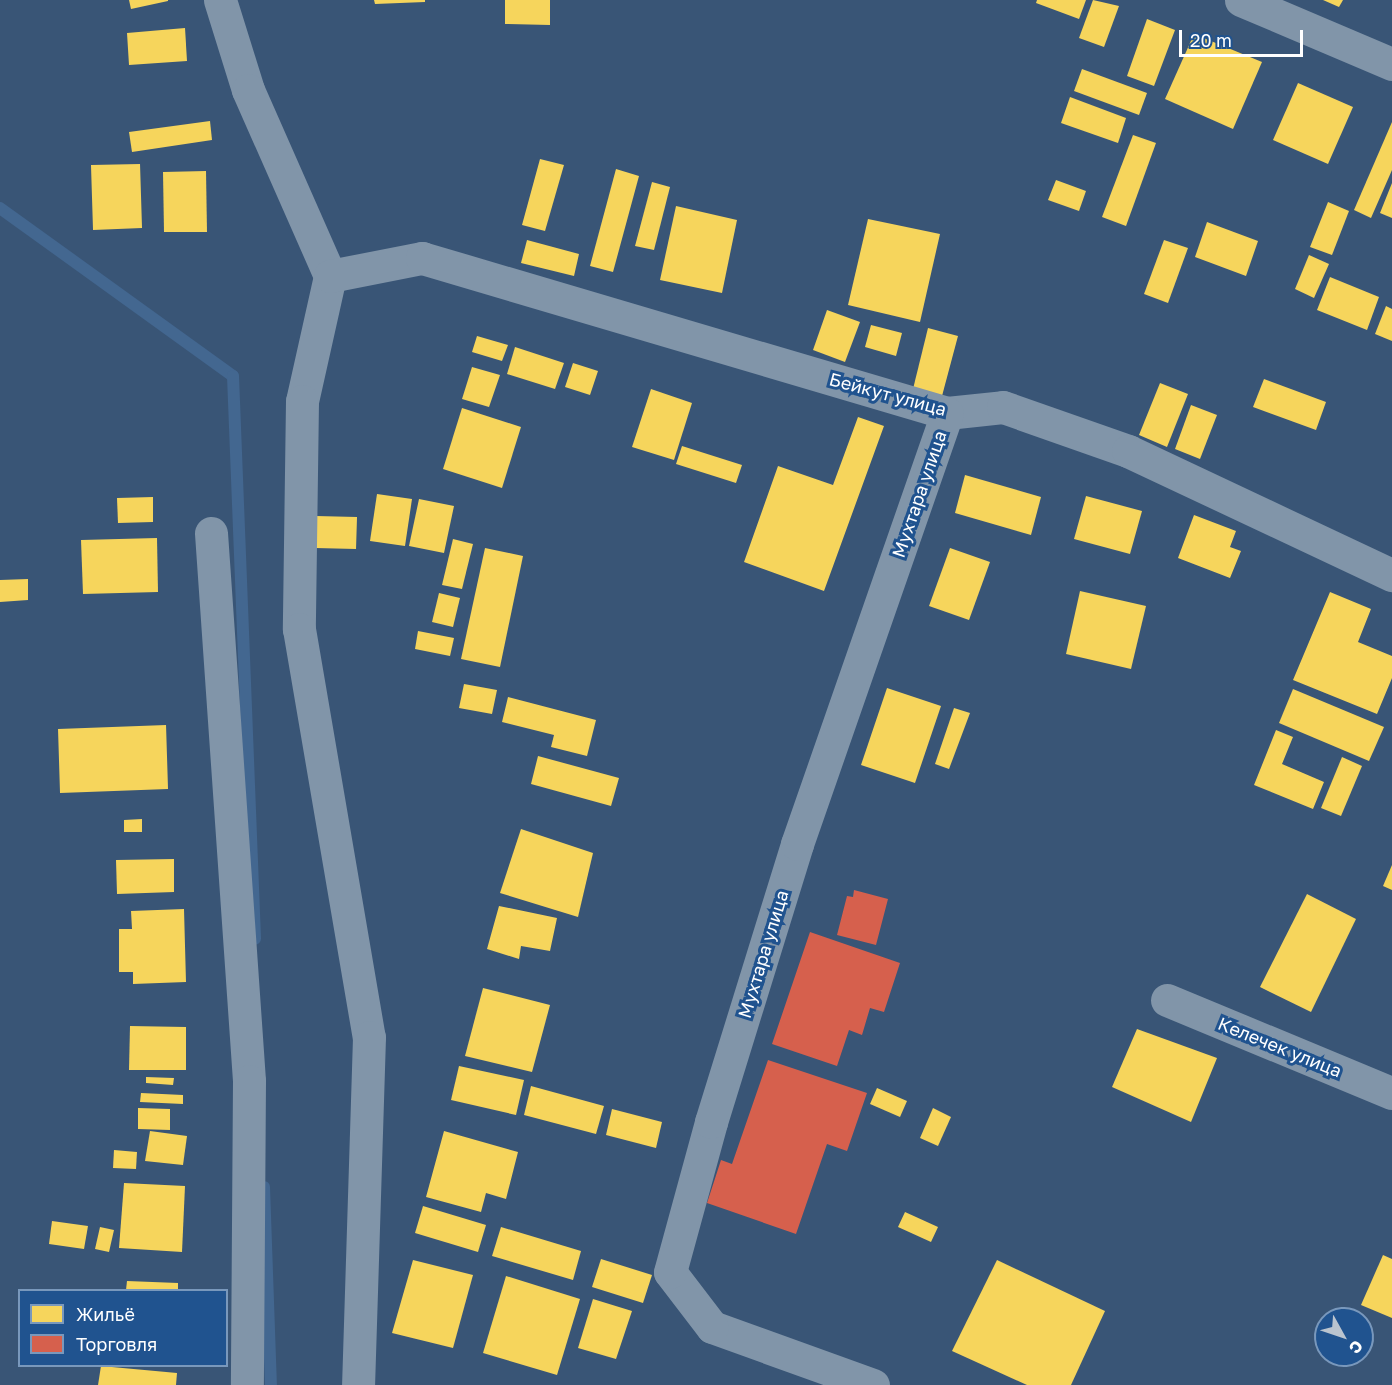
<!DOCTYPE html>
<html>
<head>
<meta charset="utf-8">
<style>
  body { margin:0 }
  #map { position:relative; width:1392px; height:1385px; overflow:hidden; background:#395576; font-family:"Golos Text",sans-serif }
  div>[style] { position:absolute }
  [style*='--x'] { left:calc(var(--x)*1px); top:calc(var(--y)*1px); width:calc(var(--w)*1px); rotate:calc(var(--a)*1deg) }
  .homes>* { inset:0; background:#f6d55c }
  .shops>* { inset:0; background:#d6604d }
  .stream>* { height:12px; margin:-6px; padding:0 6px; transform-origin:6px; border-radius:6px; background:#436790 }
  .minor>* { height:33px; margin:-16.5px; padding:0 16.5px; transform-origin:16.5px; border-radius:16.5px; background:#8195a9 }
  span { translate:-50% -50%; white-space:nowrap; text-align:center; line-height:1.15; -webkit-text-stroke:6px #20538f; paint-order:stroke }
  .street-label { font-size:18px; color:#fff }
  .legend { position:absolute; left:18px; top:1289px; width:210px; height:78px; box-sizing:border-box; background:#20538f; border:2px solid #7998bc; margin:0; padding:8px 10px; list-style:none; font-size:18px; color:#fff }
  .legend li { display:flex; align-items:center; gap:12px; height:30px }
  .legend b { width:30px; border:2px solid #7998bc }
  .north { position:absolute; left:1314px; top:1307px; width:60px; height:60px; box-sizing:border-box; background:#20538f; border:2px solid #7998bc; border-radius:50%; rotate:130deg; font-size:16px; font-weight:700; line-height:24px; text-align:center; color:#fff }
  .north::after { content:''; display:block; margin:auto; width:21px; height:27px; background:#bac4cf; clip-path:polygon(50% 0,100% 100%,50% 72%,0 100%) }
  .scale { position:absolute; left:1179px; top:30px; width:124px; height:27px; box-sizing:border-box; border:3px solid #fff; border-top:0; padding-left:8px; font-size:18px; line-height:21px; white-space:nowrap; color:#fff; -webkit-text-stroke:4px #20538f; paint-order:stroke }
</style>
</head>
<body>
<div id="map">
  <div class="homes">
    <div style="clip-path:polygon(129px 0,168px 0,168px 1px,131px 9px)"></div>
    <div style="clip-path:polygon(374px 0,425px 0,425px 2px,375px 4px)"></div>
    <div style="clip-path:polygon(505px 0,550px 0,550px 25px,505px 24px)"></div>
    <div style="clip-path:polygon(1037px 0,1086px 0,1079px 19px,1036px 3px)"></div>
    <div style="clip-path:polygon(1093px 0,1119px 6px,1104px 47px,1079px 38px)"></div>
    <div style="clip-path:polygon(1323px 0,1343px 0,1339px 7px)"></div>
    <div style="clip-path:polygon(1147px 19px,1175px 30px,1154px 86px,1127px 76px)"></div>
    <div style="clip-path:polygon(185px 28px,187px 61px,129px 65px,127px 33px)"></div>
    <div style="clip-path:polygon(1194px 34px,1262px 62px,1233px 129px,1165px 99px)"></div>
    <div style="clip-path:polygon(1082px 69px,1147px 93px,1139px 115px,1074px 91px)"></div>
    <div style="clip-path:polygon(1298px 83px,1353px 107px,1328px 164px,1273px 140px)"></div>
    <div style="clip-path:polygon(1070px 97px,1126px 118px,1118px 143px,1061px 123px)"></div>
    <div style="clip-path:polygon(210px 121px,212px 140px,132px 152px,129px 132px)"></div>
    <div style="clip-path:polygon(1392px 122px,1392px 170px,1371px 218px,1354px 210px)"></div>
    <div style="clip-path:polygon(1133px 135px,1156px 143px,1126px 226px,1102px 217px)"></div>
    <div style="clip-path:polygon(540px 159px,564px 165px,545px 231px,522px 225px)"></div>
    <div style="clip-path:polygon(140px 164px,142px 228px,93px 230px,91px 165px)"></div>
    <div style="clip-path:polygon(616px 169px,639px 176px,613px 272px,590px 266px)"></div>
    <div style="clip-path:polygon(206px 171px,207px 232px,164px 232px,163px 172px)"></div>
    <div style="clip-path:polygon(1056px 180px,1086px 191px,1079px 211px,1048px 200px)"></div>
    <div style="clip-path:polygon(652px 182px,670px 187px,654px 250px,635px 246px)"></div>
    <div style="clip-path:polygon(1392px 183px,1392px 218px,1380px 213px)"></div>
    <div style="clip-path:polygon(1328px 202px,1349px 211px,1332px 255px,1310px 247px)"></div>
    <div style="clip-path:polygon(676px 206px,737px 220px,722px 293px,660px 280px)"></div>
    <div style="clip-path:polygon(868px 219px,940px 234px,920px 322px,848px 305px)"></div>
    <div style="clip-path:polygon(1207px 222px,1258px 241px,1246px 276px,1195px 257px)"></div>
    <div style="clip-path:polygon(527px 240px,579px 254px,574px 276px,521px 263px)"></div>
    <div style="clip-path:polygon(1164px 240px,1188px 248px,1168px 303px,1144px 294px)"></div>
    <div style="clip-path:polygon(1309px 255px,1329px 264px,1314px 298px,1295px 289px)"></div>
    <div style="clip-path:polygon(1330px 277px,1379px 297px,1367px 330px,1317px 310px)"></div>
    <div style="clip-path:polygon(1386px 306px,1392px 309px,1392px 341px,1375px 334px)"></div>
    <div style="clip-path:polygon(827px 310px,860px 322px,845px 362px,813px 350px)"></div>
    <div style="clip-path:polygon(871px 325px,902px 333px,896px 356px,865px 347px)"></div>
    <div style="clip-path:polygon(928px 328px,958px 336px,942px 396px,913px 389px)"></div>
    <div style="clip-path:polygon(477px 336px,508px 345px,502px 361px,472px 352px)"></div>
    <div style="clip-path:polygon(515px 347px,564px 363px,555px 389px,507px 374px)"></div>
    <div style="clip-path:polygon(573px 363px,598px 371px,590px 395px,565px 387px)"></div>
    <div style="clip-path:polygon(472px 367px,500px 375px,489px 407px,462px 399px)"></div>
    <div style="clip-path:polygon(1264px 379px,1326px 402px,1316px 430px,1253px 407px)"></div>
    <div style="clip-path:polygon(1160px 383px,1188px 394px,1167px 447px,1139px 435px)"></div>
    <div style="clip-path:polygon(651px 389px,692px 403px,674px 460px,632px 447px)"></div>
    <div style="clip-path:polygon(1191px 405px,1217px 415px,1200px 459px,1175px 449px)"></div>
    <div style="clip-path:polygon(462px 408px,521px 427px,502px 488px,443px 469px)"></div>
    <div style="clip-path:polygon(858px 417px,884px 426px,824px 591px,744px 562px,778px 466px,833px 485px)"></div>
    <div style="clip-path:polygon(682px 446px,742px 465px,736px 483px,676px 464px)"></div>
    <div style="clip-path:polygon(965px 475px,1041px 497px,1031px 535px,955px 513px)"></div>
    <div style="clip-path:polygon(377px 494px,412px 499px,405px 546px,370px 541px)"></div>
    <div style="clip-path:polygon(1086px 496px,1142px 511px,1130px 554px,1074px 539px)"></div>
    <div style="clip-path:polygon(153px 497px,153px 522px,118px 523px,117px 498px)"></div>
    <div style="clip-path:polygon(419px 499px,454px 506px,444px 553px,409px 546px)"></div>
    <div style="clip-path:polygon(1194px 515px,1236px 531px,1230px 547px,1241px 551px,1230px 578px,1178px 558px)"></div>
    <div style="clip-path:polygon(316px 516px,357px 517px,356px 549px,315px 548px)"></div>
    <div style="clip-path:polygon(157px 538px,158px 592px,83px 594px,81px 540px)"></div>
    <div style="clip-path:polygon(453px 539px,473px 544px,462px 589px,442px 585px)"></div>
    <div style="clip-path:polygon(485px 548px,523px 556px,500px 667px,461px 659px)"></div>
    <div style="clip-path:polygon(950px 548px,990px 562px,969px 620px,929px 606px)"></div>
    <div style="clip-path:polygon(28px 579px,28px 600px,0 602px,0 580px)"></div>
    <div style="clip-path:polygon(1080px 591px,1146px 606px,1131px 669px,1066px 654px)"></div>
    <div style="clip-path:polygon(1330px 592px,1371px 609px,1358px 642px,1392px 656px,1392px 678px,1377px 714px,1293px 680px)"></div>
    <div style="clip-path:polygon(439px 593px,460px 598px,453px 627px,432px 622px)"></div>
    <div style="clip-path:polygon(418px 631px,454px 638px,450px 656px,415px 649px)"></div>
    <div style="clip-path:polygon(464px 684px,497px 690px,492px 714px,459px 708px)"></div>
    <div style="clip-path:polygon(887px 688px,941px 706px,915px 783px,861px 765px)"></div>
    <div style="clip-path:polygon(1293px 689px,1384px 727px,1369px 761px,1279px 723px)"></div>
    <div style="clip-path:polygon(508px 697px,596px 720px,587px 756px,551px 747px,554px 735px,502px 722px)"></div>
    <div style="clip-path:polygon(954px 708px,970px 713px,949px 769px,935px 764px)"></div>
    <div style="clip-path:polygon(166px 725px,168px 789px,60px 793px,58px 729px)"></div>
    <div style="clip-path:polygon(1276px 730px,1293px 737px,1282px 764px,1324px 782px,1313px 809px,1254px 785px)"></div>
    <div style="clip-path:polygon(538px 756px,619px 778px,611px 806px,531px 784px)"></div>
    <div style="clip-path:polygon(1342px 757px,1362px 766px,1341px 816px,1321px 808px)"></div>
    <div style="clip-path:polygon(142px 819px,142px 832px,124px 832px,124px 820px)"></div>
    <div style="clip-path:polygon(521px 829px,593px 853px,578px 917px,500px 893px)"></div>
    <div style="clip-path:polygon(174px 859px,174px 892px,117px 894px,116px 860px)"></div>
    <div style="clip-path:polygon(1392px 865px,1392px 890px,1383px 886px)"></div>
    <div style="clip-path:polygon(1307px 894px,1356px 919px,1311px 1012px,1260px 987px)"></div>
    <div style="clip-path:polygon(499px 906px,557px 918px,550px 951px,521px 946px,519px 959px,487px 949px)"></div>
    <div style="clip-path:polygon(184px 909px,186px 982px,133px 984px,133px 972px,119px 972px,119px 929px,132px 929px,131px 911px)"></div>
    <div style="clip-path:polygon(483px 988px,550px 1005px,532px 1072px,465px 1056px)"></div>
    <div style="clip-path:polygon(130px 1026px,186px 1027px,186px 1070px,129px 1070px)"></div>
    <div style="clip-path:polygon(1137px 1029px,1217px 1058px,1191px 1122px,1112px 1087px)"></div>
    <div style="clip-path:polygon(459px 1066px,524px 1080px,516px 1115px,451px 1100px)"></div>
    <div style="clip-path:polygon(146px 1077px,174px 1078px,173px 1085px,146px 1083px)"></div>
    <div style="clip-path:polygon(531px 1086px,604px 1106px,596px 1134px,524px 1115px)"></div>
    <div style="clip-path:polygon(877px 1088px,907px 1101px,900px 1117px,870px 1104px)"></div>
    <div style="clip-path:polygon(141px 1093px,183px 1095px,183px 1104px,140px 1102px)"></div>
    <div style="clip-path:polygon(138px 1108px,170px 1109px,170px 1130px,138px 1129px)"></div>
    <div style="clip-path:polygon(933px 1108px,951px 1117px,938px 1146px,920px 1138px)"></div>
    <div style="clip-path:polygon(612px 1109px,662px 1122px,656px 1148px,606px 1135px)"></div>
    <div style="clip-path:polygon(150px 1131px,187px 1136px,183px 1165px,145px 1161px)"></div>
    <div style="clip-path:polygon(444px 1131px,518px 1152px,506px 1199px,486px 1193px,481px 1212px,426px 1197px)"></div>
    <div style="clip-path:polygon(114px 1150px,137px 1152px,136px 1169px,113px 1168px)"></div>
    <div style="clip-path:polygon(124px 1183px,185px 1186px,182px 1252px,119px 1248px)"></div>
    <div style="clip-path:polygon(423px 1206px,486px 1225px,478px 1252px,415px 1233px)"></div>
    <div style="clip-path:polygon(905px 1212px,938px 1227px,931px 1242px,898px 1227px)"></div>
    <div style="clip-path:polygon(52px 1221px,88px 1226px,84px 1249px,49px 1244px)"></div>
    <div style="clip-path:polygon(100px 1227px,114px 1230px,109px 1252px,95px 1249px)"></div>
    <div style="clip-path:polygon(501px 1227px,581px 1251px,573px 1280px,492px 1256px)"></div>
    <div style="clip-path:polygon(1383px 1255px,1392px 1259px,1392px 1318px,1361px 1305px)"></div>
    <div style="clip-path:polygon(601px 1259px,652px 1275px,643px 1303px,592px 1287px)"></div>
    <div style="clip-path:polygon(413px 1260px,473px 1275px,453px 1348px,392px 1333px)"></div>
    <div style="clip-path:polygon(997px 1260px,1105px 1311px,1071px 1385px,1027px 1385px,952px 1351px)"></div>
    <div style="clip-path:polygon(506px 1276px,580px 1299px,557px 1375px,483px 1353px)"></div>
    <div style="clip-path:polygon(127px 1281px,178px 1283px,178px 1290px,126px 1290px)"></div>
    <div style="clip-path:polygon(593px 1299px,632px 1311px,616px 1359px,578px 1348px)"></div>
    <div style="clip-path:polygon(101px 1366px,177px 1373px,176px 1385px,98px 1385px)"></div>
  </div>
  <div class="shops">
    <div style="clip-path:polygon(854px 890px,888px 899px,876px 945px,837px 935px,847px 896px,853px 897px)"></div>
    <div style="clip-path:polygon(810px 932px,900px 963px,884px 1012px,870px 1008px,862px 1035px,849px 1030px,837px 1066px,772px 1044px)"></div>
    <div style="clip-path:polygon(768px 1060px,867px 1093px,847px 1151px,827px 1144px,796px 1234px,707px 1203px,721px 1160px,732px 1164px)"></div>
  </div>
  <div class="stream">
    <div style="--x:0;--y:208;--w:287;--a:35.8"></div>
    <div style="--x:233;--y:376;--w:563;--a:87.76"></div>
    <div style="--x:264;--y:1187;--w:198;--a:88"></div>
  </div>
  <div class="minor">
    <div style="--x:220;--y:0;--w:94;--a:72.7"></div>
    <div style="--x:248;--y:90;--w:203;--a:66.2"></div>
    <div style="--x:330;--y:276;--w:128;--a:102.6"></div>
    <div style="--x:302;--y:401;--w:228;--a:90.8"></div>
    <div style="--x:299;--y:629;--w:414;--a:80.3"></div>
    <div style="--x:369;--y:1037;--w:348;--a:91.8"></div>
    <div style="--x:1241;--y:0;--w:164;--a:23"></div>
    <div style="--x:330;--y:276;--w:94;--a:-11.1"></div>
    <div style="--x:422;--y:258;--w:547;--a:16.45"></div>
    <div style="--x:947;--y:413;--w:56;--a:-6.1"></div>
    <div style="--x:1003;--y:407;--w:133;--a:19.4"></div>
    <div style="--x:1128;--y:451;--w:292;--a:25.2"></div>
    <div style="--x:211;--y:533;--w:549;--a:86.03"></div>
    <div style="--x:249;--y:1081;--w:304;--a:90.4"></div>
    <div style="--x:1167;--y:1000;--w:243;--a:22.5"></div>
    <div style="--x:873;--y:1385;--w:171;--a:-160.2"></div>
    <div style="--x:712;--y:1327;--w:69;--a:-127.4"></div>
    <div style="--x:670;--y:1272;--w:156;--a:-74.7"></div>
    <div style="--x:711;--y:1122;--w:291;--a:-72.8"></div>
    <div style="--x:797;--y:844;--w:456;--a:-70.8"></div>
  </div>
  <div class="street-label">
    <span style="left:888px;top:394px;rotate:15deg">Бейкут улица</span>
    <span style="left:919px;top:494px;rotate:-71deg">Мухтара улица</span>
    <span style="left:763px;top:954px;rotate:-73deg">Мухтара улица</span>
    <span style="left:1280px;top:1047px;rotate:22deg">Келечек улица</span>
  </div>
  <ul class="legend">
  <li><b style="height:16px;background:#f6d55c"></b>Жильё</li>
  <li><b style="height:16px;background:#d6604d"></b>Торговля</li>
  </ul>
  <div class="north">С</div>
  <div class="scale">20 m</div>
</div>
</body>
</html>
